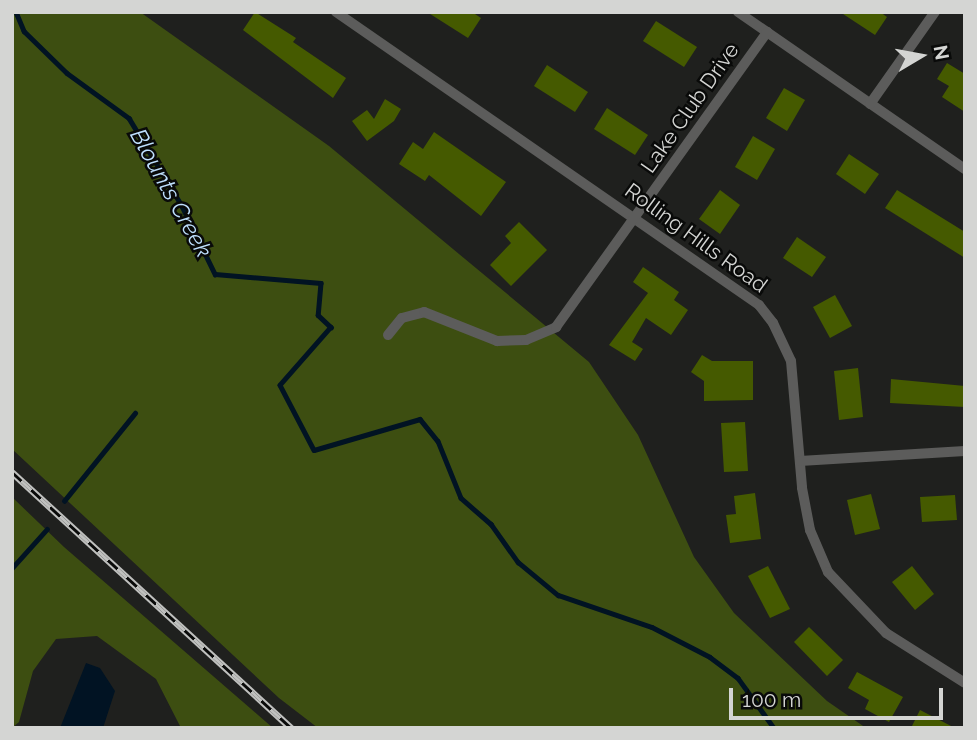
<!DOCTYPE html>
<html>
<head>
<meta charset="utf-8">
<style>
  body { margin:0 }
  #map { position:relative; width:977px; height:740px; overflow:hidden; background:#1f201e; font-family:Raleway,sans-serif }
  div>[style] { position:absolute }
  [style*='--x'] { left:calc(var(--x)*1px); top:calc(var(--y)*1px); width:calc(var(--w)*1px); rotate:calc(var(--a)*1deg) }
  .forest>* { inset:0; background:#3d4e11 }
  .water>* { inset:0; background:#011323 }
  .stream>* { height:4.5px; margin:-2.25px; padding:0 2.25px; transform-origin:2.25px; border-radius:2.25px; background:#011323 }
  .building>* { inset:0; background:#455a00 }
  .street>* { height:10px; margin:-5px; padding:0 5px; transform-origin:5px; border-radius:5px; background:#5c5c5b }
  .rail>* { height:7px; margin-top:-3.5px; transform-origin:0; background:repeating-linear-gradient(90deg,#090a09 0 13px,#c0c1bf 0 26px); box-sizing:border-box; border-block:2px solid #c0c1bf }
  span { translate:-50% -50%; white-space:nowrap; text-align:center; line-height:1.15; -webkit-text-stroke:5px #090a09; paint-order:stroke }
  .street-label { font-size:21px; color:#d4d5d3 }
  .water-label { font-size:23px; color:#bedffd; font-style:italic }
  .frame { position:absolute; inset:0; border:14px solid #d4d5d3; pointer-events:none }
  .north { position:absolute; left:886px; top:21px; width:70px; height:70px; -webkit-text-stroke:5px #090a09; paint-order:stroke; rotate:80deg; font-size:19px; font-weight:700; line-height:28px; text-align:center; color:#d4d5d3 }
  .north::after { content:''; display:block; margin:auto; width:24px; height:32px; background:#d4d5d3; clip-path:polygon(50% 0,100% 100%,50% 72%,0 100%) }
  .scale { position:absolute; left:729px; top:688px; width:214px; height:32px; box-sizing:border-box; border:4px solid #d4d5d3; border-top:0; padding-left:9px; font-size:21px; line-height:24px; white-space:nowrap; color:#d4d5d3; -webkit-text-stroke:5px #090a09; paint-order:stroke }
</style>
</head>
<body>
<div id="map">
  <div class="forest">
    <div style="clip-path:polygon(12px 12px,140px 12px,329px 146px,589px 362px,638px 435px,694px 557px,734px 613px,827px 701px,866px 728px,318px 728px,279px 698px,12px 449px)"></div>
    <div style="clip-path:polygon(12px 497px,64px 547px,273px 728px,181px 728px,156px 679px,97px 636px,56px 639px,33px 671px,19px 722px,12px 728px)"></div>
  </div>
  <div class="water">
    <div style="clip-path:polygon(86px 663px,100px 668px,115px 691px,103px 728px,60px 728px)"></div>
  </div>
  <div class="stream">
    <div style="--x:16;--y:12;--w:21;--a:67"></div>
    <div style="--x:24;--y:31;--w:60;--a:44.3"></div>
    <div style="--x:67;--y:73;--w:77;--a:36"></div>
    <div style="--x:129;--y:118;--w:103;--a:58.9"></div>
    <div style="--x:182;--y:206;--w:76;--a:64.1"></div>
    <div style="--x:215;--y:274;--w:106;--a:4.9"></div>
    <div style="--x:321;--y:283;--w:32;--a:95"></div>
    <div style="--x:318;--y:315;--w:18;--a:43"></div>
    <div style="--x:331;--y:327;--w:77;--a:131.3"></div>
    <div style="--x:280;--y:385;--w:73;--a:62.4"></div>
    <div style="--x:314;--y:450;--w:110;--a:-16.3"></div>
    <div style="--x:420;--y:419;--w:28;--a:51"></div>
    <div style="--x:438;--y:441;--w:61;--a:68"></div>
    <div style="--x:461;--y:498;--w:40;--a:41"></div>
    <div style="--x:491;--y:524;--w:47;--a:54.6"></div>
    <div style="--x:518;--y:562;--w:52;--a:39.5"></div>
    <div style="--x:558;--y:595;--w:99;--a:18.8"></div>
    <div style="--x:652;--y:627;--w:65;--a:27.3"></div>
    <div style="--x:710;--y:657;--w:35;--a:37"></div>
    <div style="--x:738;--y:678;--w:62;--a:54.2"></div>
    <div style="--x:64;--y:501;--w:113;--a:-51.1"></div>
    <div style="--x:12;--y:568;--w:52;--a:-48.1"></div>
  </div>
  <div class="building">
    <div style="clip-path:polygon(255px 12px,296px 38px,293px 42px,346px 78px,333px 98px,243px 30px)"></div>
    <div style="clip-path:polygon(427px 12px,472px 12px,481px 18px,468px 38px)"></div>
    <div style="clip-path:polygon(840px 12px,880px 12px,887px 17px,875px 35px)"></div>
    <div style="clip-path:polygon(656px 21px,697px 47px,684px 67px,643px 41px)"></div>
    <div style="clip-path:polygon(947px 63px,965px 74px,965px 112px,942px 97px,949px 86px,937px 79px)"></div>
    <div style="clip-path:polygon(547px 65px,588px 92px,575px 112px,534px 86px)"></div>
    <div style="clip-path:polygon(784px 88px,805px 100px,787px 131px,766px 118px)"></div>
    <div style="clip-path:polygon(385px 99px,401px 109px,394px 121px,367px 141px,352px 121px,367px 110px,374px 119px)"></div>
    <div style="clip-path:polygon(607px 108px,648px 135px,635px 155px,594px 129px)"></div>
    <div style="clip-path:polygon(434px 132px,506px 182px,481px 216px,429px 175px,425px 181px,399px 164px,413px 142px,423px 149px)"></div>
    <div style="clip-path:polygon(753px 136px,775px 149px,757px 180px,735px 167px)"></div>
    <div style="clip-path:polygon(849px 154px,879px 174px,865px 194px,836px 174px)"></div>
    <div style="clip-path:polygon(720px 190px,740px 205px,720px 234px,699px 219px)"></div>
    <div style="clip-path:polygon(897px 190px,965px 232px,965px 258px,885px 208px)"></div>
    <div style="clip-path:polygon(519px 222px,547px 250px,511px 286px,490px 265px,511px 243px,505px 236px)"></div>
    <div style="clip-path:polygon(797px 237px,826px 257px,812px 277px,783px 258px)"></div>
    <div style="clip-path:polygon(643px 267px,679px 292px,674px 300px,688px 310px,671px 335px,646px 318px,632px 342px,643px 349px,635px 361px,609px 345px,648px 293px,633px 282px)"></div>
    <div style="clip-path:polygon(835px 295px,852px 326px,830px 338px,813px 307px)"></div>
    <div style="clip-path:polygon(702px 355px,712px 361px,753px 361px,753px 400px,704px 401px,704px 381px,691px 372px)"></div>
    <div style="clip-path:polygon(858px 368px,863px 417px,839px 420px,834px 371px)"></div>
    <div style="clip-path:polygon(891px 379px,965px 386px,965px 407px,890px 403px)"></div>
    <div style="clip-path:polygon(745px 422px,748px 471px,724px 472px,721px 423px)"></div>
    <div style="clip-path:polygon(755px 493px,761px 539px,730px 543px,726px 515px,736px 514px,734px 496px)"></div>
    <div style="clip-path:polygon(871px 494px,880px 529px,855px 535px,847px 500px)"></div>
    <div style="clip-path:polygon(955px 495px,957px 520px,922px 522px,920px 497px)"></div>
    <div style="clip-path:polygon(768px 566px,790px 609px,770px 618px,748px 576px)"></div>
    <div style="clip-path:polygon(912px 566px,934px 594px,915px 610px,892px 582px)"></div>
    <div style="clip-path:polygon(809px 627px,843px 660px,827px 676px,794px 642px)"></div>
    <div style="clip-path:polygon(857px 672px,903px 697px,889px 722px,865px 709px,869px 700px,848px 688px)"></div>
    <div style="clip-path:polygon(920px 710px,955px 728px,911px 728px)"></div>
  </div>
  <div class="street">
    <div style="--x:336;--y:12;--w:515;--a:34.71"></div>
    <div style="--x:759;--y:305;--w:23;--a:52"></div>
    <div style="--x:773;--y:323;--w:42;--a:64.7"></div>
    <div style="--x:791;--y:361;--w:127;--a:85"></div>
    <div style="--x:802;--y:488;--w:43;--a:79.2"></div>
    <div style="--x:810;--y:530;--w:46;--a:66.8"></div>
    <div style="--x:828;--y:572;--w:84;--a:46.4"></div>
    <div style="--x:886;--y:633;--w:93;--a:32.3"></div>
    <div style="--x:738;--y:12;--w:276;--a:34.7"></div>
    <div style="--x:870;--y:104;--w:113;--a:-54.8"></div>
    <div style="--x:388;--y:335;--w:22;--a:-51"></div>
    <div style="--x:402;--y:318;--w:23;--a:-15"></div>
    <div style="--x:424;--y:312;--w:79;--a:21.7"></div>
    <div style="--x:497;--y:341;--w:29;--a:-2"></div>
    <div style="--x:526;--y:340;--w:33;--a:-23"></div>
    <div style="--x:556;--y:327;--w:363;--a:-54.4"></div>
    <div style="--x:800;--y:461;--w:165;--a:-3.5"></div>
  </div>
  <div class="rail">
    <div style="--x:12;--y:472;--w:379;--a:42.5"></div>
  </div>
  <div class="street-label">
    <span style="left:690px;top:108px;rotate:-55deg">Lake Club Drive</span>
    <span style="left:696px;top:238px;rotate:36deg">Rolling Hills Road</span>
  </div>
  <div class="water-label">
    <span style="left:171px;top:193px;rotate:61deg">Blounts Creek</span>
  </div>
  <div class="frame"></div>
  <div class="north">N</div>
  <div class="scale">100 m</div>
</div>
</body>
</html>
